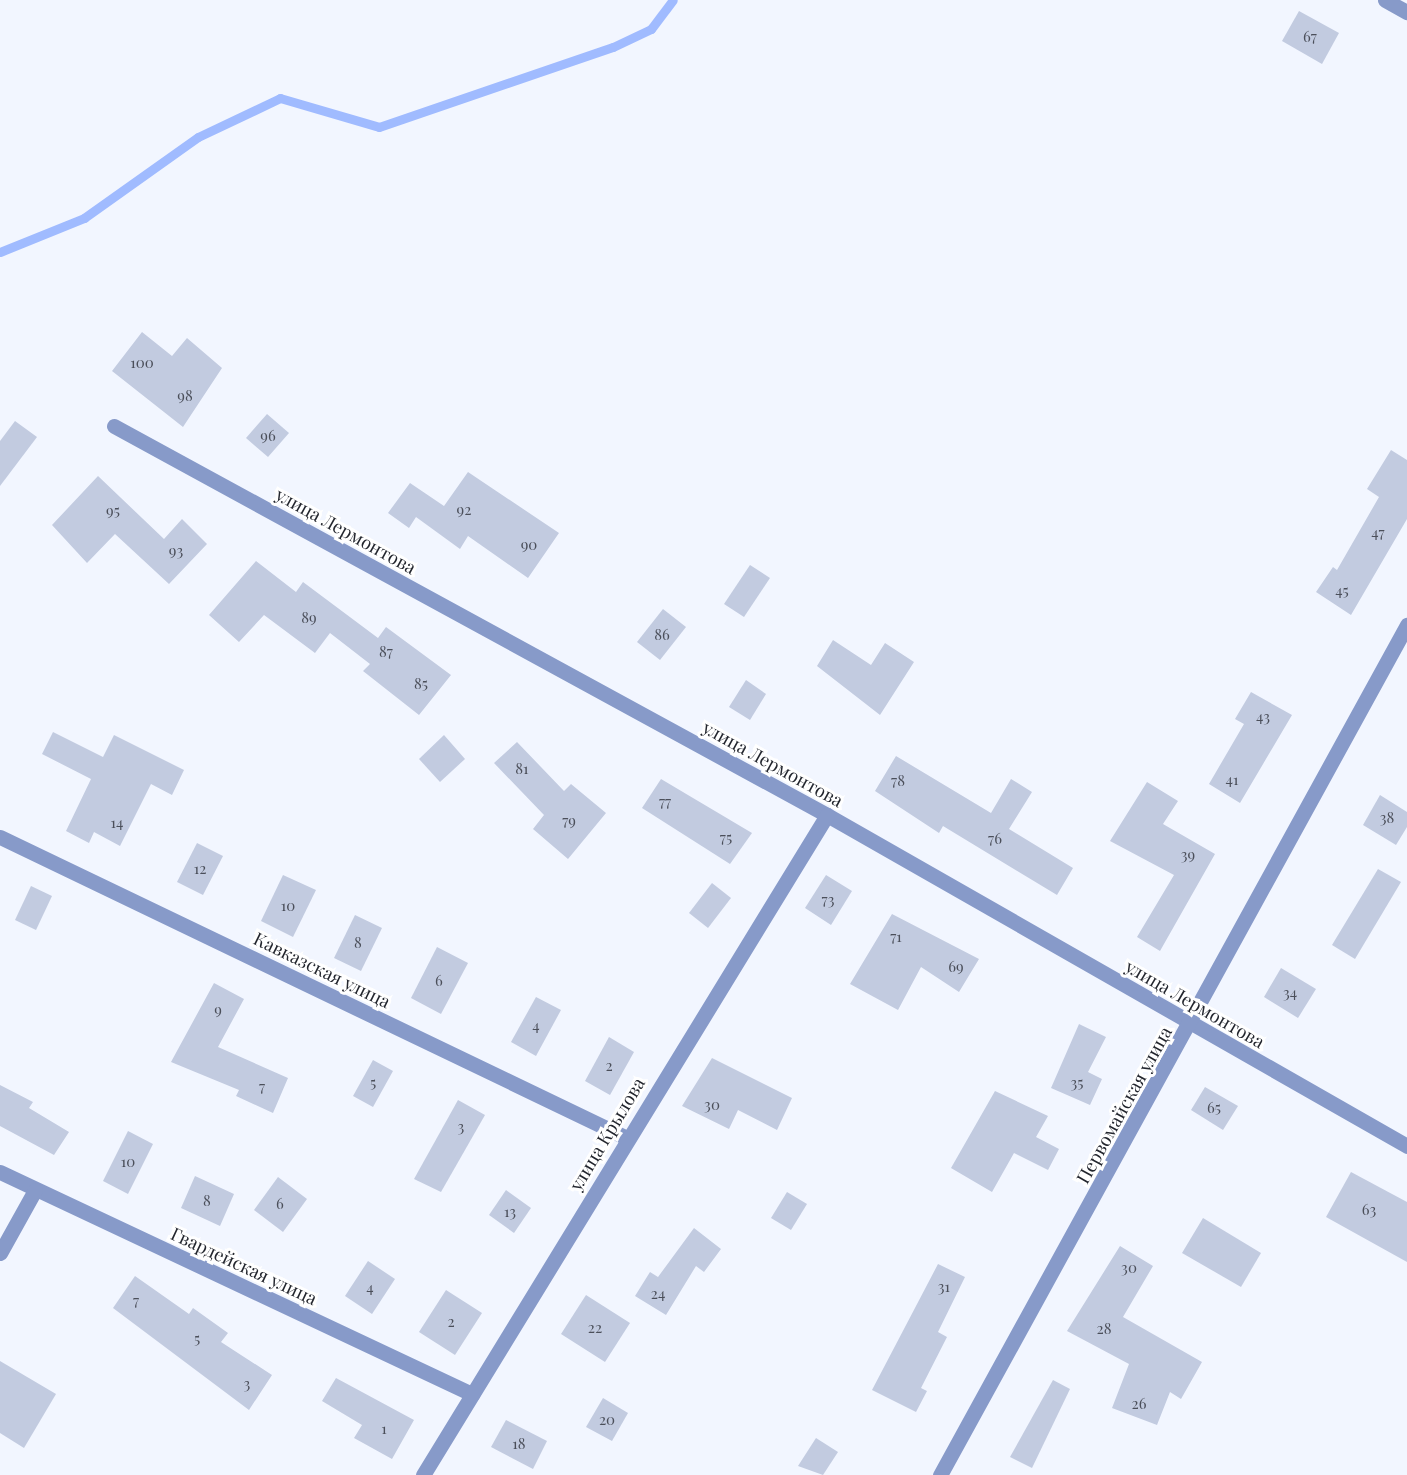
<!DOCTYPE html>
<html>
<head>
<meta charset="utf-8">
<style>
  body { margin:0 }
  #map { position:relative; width:1407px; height:1475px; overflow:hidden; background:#f2f6ff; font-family:"Playfair Display",serif }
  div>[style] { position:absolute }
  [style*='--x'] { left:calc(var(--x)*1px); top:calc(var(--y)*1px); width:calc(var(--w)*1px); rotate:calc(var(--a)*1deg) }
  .stream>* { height:9px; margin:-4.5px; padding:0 4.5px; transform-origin:4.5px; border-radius:4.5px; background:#a0bbff }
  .building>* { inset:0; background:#c2cbe0 }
  .street>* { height:15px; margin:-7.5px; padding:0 7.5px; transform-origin:7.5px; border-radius:7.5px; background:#879ac9 }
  span { translate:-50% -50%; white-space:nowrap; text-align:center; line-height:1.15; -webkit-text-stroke:6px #fff; paint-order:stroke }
  .number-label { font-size:15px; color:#4b4f5a }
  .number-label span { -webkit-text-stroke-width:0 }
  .street-label { font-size:18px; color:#23262e }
</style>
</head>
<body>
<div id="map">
  <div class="stream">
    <div style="--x:0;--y:252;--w:91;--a:-22"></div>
    <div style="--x:84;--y:218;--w:140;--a:-35.4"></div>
    <div style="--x:198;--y:137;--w:91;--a:-25.4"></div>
    <div style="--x:280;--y:98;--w:103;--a:16.3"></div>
    <div style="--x:379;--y:127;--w:247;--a:-18.9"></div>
    <div style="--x:613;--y:47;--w:42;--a:-25.3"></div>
    <div style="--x:651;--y:29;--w:36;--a:-53"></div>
  </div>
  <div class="building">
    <div style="clip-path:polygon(1299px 11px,1339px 33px,1322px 64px,1282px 41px)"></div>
    <div style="clip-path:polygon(142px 332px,172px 356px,187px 338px,222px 368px,183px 427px,112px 371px)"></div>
    <div style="clip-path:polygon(267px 414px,289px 433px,268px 457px,246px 438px)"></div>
    <div style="clip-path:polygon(15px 421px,37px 437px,0 486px,0 441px)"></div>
    <div style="clip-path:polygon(1391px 450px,1407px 460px,1407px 519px,1351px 615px,1316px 592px,1333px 567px,1337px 570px,1379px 497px,1367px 489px)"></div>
    <div style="clip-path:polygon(468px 472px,559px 533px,528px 578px,468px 536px,460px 549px,416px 517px,409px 528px,388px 513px,410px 483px,444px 506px)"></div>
    <div style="clip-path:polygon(98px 476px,164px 539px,182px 519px,207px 544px,169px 584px,115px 534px,87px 563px,52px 525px)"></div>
    <div style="clip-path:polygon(256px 561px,296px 592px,303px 582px,378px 638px,386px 627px,451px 675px,419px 715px,363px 671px,370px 664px,330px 633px,315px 653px,264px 615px,239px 642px,209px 615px)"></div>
    <div style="clip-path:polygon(750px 565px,770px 578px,744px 617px,724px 604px)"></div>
    <div style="clip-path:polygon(663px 609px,686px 627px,660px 660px,637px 642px)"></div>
    <div style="clip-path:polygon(833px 640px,871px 665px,885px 643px,914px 662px,880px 715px,817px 666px)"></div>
    <div style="clip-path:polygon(746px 680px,766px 694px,750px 720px,729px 707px)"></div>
    <div style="clip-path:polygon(1251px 692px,1292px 715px,1240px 803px,1209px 784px,1244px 724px,1235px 719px)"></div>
    <div style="clip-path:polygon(53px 732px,103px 757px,114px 735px,184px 770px,172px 795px,151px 784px,120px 846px,94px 832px,89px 843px,66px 831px,91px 779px,42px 754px)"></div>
    <div style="clip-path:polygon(444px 735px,465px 759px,440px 782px,419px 759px)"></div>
    <div style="clip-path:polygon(517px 742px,564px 791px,571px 784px,606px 813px,568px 859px,533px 829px,544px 815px,494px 763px)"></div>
    <div style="clip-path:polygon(896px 756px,991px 813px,1011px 779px,1032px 792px,1009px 829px,1073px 868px,1057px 895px,943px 826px,939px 833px,875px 791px)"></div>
    <div style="clip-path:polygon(661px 779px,752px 833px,730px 864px,642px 808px)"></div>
    <div style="clip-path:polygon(1147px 782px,1178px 801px,1163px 824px,1215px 854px,1160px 951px,1137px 937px,1174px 875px,1110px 841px)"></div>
    <div style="clip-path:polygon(1380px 795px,1407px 812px,1407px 827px,1396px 845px,1363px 825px)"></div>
    <div style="clip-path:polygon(197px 843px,223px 856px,203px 895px,177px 882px)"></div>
    <div style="clip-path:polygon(1378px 869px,1401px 882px,1355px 959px,1332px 945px)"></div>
    <div style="clip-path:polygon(283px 875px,316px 890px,293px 937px,261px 921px)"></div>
    <div style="clip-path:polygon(826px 875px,852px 891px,831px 925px,805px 908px)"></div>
    <div style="clip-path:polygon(712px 883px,731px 898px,708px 928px,689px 913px)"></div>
    <div style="clip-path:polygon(31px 886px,52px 896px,36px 930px,15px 920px)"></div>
    <div style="clip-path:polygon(892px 914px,979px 959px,959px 992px,921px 967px,898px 1010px,850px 984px)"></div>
    <div style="clip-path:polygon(355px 915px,382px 928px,361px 971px,334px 958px)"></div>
    <div style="clip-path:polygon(437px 947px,468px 963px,441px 1014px,411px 998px)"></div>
    <div style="clip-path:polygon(1281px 968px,1316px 989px,1298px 1018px,1264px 997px)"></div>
    <div style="clip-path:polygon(214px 983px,244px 999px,218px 1047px,288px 1078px,273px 1113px,236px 1096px,239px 1090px,171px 1062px)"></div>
    <div style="clip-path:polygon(536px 997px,561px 1010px,536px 1056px,511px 1042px)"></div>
    <div style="clip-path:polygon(1079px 1024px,1106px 1037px,1088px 1072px,1102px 1079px,1090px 1105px,1051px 1088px)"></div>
    <div style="clip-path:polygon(609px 1037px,634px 1052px,610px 1095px,585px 1081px)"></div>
    <div style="clip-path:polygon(712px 1058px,792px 1098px,777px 1130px,738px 1110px,729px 1129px,682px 1106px)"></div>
    <div style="clip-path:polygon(373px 1060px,393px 1071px,373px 1107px,353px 1096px)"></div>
    <div style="clip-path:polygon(0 1085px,33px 1102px,29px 1108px,69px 1132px,54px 1155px,0 1126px)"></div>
    <div style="clip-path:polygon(1205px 1087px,1238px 1106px,1223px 1130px,1191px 1110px)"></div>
    <div style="clip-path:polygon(995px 1091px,1048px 1116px,1036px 1137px,1059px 1149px,1048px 1170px,1014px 1153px,992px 1192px,951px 1168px)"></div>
    <div style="clip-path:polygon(458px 1100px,485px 1115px,441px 1192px,414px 1179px)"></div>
    <div style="clip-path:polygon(128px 1131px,153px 1144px,128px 1194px,103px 1181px)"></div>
    <div style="clip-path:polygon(1351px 1172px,1407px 1202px,1407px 1262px,1326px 1217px)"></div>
    <div style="clip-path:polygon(195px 1176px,234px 1194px,220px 1226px,181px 1208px)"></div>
    <div style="clip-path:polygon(278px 1177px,307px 1199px,283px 1232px,254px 1210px)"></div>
    <div style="clip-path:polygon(506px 1190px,531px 1208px,514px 1233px,489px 1215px)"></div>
    <div style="clip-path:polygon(787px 1192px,807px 1204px,791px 1230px,771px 1218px)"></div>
    <div style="clip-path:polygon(1203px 1218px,1261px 1253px,1241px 1287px,1182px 1253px)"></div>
    <div style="clip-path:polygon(694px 1228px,721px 1249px,704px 1272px,696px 1266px,666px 1315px,635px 1296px,650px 1272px,658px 1277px)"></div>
    <div style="clip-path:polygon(1120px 1246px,1153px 1266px,1123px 1317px,1202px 1362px,1181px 1399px,1170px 1392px,1157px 1425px,1112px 1408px,1129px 1364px,1067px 1331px)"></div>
    <div style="clip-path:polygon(368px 1261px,395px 1279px,372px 1314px,345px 1296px)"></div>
    <div style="clip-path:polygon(938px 1264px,965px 1277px,938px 1332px,947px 1337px,921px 1388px,927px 1391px,916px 1412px,872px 1390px)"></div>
    <div style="clip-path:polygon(135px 1276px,189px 1314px,193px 1308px,228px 1333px,221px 1342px,272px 1375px,249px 1410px,113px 1308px)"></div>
    <div style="clip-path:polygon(446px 1290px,482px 1313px,455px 1355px,419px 1332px)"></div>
    <div style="clip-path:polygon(586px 1295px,630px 1323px,605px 1362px,561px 1334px)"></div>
    <div style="clip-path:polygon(0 1361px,56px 1394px,24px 1448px,0 1433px)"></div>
    <div style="clip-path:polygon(336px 1378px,414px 1420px,392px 1459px,354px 1438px,362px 1425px,322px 1401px)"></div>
    <div style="clip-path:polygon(1053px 1380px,1070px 1389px,1032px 1468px,1010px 1457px)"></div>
    <div style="clip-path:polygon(603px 1398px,628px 1413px,612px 1441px,586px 1427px)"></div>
    <div style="clip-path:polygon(506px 1420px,547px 1441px,533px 1469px,491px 1447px)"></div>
    <div style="clip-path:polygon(816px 1438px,838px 1452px,823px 1475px,798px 1466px)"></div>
  </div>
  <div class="street">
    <div style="--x:1385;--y:0;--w:25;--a:29"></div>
    <div style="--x:114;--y:426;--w:812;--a:28.62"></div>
    <div style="--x:827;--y:815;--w:668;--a:29.71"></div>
    <div style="--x:0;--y:837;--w:696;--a:25.64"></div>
    <div style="--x:0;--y:1172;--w:522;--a:25.19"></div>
    <div style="--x:0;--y:1253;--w:72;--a:-60.9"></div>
    <div style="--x:423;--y:1475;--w:774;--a:-58.53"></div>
    <div style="--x:940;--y:1475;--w:970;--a:-61.22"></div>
  </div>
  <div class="number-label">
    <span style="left:1310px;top:37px">67</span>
    <span style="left:142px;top:363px">100</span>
    <span style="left:185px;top:396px">98</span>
    <span style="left:268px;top:436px">96</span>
    <span style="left:464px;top:510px">92</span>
    <span style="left:113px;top:511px">95</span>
    <span style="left:1378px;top:533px">47</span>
    <span style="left:529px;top:545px">90</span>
    <span style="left:176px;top:551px">93</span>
    <span style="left:1342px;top:591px">45</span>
    <span style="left:309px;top:618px">89</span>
    <span style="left:662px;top:635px">86</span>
    <span style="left:386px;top:652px">87</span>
    <span style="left:421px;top:684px">85</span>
    <span style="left:1263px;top:717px">43</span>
    <span style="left:522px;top:769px">81</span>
    <span style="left:1232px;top:780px">41</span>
    <span style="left:898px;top:781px">78</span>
    <span style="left:665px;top:802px">77</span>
    <span style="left:1387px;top:818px">38</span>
    <span style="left:569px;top:821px">79</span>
    <span style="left:117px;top:823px">14</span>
    <span style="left:726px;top:838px">75</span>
    <span style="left:995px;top:839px">76</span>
    <span style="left:1188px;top:855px">39</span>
    <span style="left:200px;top:869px">12</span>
    <span style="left:828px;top:900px">73</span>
    <span style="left:288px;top:906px">10</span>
    <span style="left:896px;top:937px">71</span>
    <span style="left:358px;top:943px">8</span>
    <span style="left:956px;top:967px">69</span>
    <span style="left:439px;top:981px">6</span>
    <span style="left:1290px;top:993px">34</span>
    <span style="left:218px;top:1010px">9</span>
    <span style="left:536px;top:1026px">4</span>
    <span style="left:609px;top:1066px">2</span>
    <span style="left:373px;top:1083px">5</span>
    <span style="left:1077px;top:1083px">35</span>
    <span style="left:262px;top:1087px">7</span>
    <span style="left:712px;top:1105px">30</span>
    <span style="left:1214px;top:1108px">65</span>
    <span style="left:461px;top:1127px">3</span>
    <span style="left:128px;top:1162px">10</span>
    <span style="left:207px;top:1201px">8</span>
    <span style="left:280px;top:1204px">6</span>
    <span style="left:1369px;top:1210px">63</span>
    <span style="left:510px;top:1212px">13</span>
    <span style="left:1129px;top:1268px">30</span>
    <span style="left:944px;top:1287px">31</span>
    <span style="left:370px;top:1288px">4</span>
    <span style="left:658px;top:1294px">24</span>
    <span style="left:136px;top:1301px">7</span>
    <span style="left:451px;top:1322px">2</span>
    <span style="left:595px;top:1328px">22</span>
    <span style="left:1104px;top:1329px">28</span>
    <span style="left:197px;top:1339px">5</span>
    <span style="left:247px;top:1384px">3</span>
    <span style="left:1139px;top:1404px">26</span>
    <span style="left:607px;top:1420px">20</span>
    <span style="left:384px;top:1429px">1</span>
    <span style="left:519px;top:1444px">18</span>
  </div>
  <div class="street-label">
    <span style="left:346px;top:531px;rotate:29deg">улица Лермонтова</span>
    <span style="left:773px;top:764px;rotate:29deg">улица Лермонтова</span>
    <span style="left:322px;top:970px;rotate:26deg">Кавказская улица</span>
    <span style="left:1195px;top:1004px;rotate:30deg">улица Лермонтова</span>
    <span style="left:1124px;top:1105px;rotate:-61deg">Первомайская улица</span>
    <span style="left:607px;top:1134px;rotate:-59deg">улица Крылова</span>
    <span style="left:244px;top:1266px;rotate:25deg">Гвардейская улица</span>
  </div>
</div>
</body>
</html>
